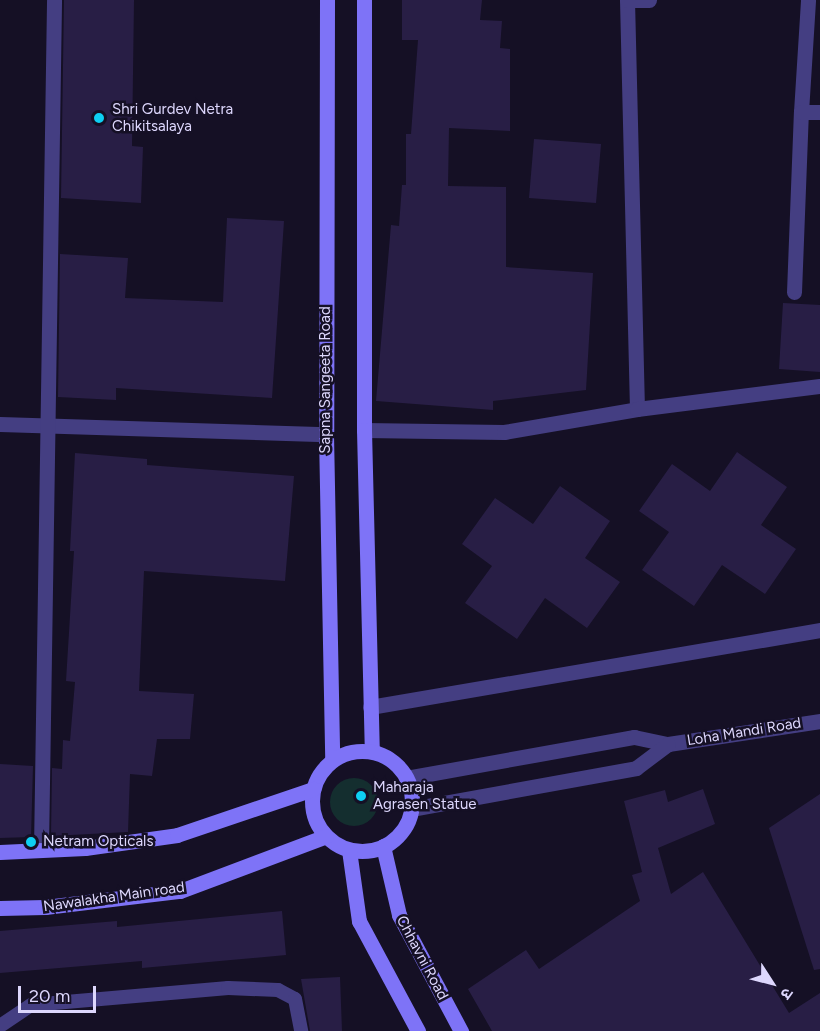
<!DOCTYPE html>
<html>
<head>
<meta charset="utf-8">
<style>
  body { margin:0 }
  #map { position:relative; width:820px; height:1031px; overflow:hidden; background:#151025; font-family:Figtree,"Noto Sans Devanagari",sans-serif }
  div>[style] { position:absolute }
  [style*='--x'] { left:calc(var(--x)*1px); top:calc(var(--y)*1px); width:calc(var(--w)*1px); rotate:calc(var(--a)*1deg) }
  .green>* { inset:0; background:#142e2f }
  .round { border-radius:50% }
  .building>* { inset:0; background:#281e45 }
  .service>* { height:14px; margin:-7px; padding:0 7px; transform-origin:7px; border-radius:7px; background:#443e82 }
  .minor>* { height:15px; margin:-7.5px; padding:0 7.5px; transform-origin:7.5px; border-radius:7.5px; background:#443e82 }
  .tertiary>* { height:15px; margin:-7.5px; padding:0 7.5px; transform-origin:7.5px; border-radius:7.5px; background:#443e82 }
  .secondary>* { height:15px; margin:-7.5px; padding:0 7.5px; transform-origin:7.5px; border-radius:7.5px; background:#7e73f7 }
  .secondary>.ring { margin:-7.5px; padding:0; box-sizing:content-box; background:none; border:15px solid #7e73f7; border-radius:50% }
  .dots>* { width:16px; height:16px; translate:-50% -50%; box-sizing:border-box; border:3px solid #151025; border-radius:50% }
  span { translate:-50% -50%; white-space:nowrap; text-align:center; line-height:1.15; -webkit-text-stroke:5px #151025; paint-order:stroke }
  .poi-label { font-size:15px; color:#ddd7fd }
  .left { translate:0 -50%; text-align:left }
  .street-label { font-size:15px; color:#ddd7fd }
  .north { position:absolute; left:742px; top:953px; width:60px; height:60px; -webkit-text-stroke:4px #151025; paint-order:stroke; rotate:126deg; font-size:16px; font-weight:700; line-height:24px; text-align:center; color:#ddd7fd }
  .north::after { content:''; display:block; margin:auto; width:21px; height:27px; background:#ddd7fd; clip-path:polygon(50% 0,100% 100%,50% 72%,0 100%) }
  .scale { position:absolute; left:18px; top:986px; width:78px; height:27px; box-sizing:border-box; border:3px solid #ddd7fd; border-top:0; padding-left:8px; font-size:18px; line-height:21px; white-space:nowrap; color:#ddd7fd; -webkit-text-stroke:4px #151025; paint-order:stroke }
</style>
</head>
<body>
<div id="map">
  <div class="green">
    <div class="round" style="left:330px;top:778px;width:48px;height:48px"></div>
  </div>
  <div class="building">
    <div style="clip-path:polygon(64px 0,134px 0,132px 146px,143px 147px,141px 203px,61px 198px)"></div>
    <div style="clip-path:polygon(402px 0,482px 0,480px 20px,502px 21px,500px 48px,510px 49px,510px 131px,449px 128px,448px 186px,506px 187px,506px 267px,593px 273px,586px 390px,493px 401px,493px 410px,376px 401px,391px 225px,399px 226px,402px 185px,406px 185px,406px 134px,411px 134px,418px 40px,402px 40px)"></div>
    <div style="clip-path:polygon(534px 139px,601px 144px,596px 203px,529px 198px)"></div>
    <div style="clip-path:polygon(227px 218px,284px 221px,272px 398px,116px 388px,116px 400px,58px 397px,60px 254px,128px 258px,125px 298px,223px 302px)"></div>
    <div style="clip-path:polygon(783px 303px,820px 305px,820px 372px,779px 369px)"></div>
    <div style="clip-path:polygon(737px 452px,787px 487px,761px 525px,796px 549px,765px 594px,722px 565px,694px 606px,642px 570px,669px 532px,639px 511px,672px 464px,710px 491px)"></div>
    <div style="clip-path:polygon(75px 453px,147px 459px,147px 465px,294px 476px,285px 581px,144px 571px,139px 691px,194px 694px,190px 739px,157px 739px,152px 776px,130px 774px,128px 832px,51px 836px,52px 768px,62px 769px,63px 740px,70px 741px,75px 682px,66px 681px,74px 551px,70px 551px)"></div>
    <div style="clip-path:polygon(560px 486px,610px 521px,585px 558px,620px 582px,587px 628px,545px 598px,517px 639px,465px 603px,492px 566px,462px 544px,495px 498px,533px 524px)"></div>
    <div style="clip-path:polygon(0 764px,33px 766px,31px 837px,0 838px)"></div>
    <div style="clip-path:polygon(703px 789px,715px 824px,658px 848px,671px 894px,703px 872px,789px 1013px,820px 993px,820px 1031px,492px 1031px,468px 989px,526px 950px,539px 969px,640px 901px,632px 875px,642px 872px,624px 801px,665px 790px,668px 802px)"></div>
    <div style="clip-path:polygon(820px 794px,820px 969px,814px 970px,769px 828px)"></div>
    <div style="clip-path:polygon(282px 911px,286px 955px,142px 968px,142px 961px,0 973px,0 931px,117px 921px,117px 927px)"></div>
    <div style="clip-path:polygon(340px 977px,342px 1031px,310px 1031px,301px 979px)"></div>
  </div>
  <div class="service">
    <div style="--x:0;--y:1026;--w:37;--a:-34"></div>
    <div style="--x:31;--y:1005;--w:198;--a:-4.9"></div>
    <div style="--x:228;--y:988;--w:50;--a:2.3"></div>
    <div style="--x:278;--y:990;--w:19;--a:28"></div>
    <div style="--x:295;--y:999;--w:33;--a:79"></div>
  </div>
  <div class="minor">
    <div style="--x:627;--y:0;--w:409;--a:88.6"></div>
    <div style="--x:627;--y:0;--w:22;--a:0"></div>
    <div style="--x:801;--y:112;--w:112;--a:-86.4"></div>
    <div style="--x:794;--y:292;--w:180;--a:-87.8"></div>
    <div style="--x:801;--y:112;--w:19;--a:0"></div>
    <div style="--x:0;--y:424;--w:326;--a:1.8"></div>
    <div style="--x:364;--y:430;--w:140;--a:0.8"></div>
    <div style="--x:504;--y:432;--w:135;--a:-9.8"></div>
    <div style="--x:637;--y:409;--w:184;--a:-7.2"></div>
    <div style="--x:370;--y:707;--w:457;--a:-9.7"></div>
    <div style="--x:41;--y:849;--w:849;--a:-89.12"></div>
  </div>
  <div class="tertiary">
    <div style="--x:406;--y:778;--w:232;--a:-10.2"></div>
    <div style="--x:634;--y:737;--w:35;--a:12"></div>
    <div style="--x:668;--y:744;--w:154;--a:-8.6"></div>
    <div style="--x:411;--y:809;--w:229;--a:-10.3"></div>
    <div style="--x:636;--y:768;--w:40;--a:-37"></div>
  </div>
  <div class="secondary">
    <div style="--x:327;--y:0;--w:434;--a:90.1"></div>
    <div style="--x:326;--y:434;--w:326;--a:88.9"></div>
    <div style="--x:364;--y:0;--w:430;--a:90"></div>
    <div style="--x:364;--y:430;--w:321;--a:88.6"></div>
    <div class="ring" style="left:312px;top:751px;width:85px;height:85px"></div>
    <div style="--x:383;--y:846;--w:71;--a:76.9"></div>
    <div style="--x:399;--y:915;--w:132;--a:61.9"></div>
    <div style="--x:349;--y:850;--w:72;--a:82"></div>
    <div style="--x:359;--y:921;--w:125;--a:61.8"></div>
    <div style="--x:0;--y:852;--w:85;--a:-2.7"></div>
    <div style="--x:85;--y:848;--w:93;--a:-8"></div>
    <div style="--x:177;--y:835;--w:144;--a:-18.7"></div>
    <div style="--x:0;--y:908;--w:45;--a:-1.3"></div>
    <div style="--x:45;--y:907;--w:136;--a:-6.8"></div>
    <div style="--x:180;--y:891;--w:156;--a:-20.6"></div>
  </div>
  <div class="dots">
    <div style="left:99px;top:118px;background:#0ecff2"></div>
    <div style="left:361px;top:796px;background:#0ecff2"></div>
    <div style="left:31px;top:842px;background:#0ecff2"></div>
  </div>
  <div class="poi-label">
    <span class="left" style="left:112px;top:118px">Shri Gurdev Netra<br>Chikitsalaya</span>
    <span class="left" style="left:373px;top:796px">Maharaja<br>Agrasen Statue</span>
    <span class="left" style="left:43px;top:842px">Netram Opticals</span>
  </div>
  <div class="street-label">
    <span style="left:326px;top:380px;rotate:-90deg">Sapna Sangeeta Road</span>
    <span style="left:744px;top:732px;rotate:-9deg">Loha Mandi Road</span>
    <span style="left:114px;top:897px;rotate:-8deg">Nawalakha Main road</span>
    <span style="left:422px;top:958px;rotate:62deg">Chhavni Road</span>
  </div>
  <div class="north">उ</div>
  <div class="scale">20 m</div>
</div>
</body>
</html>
